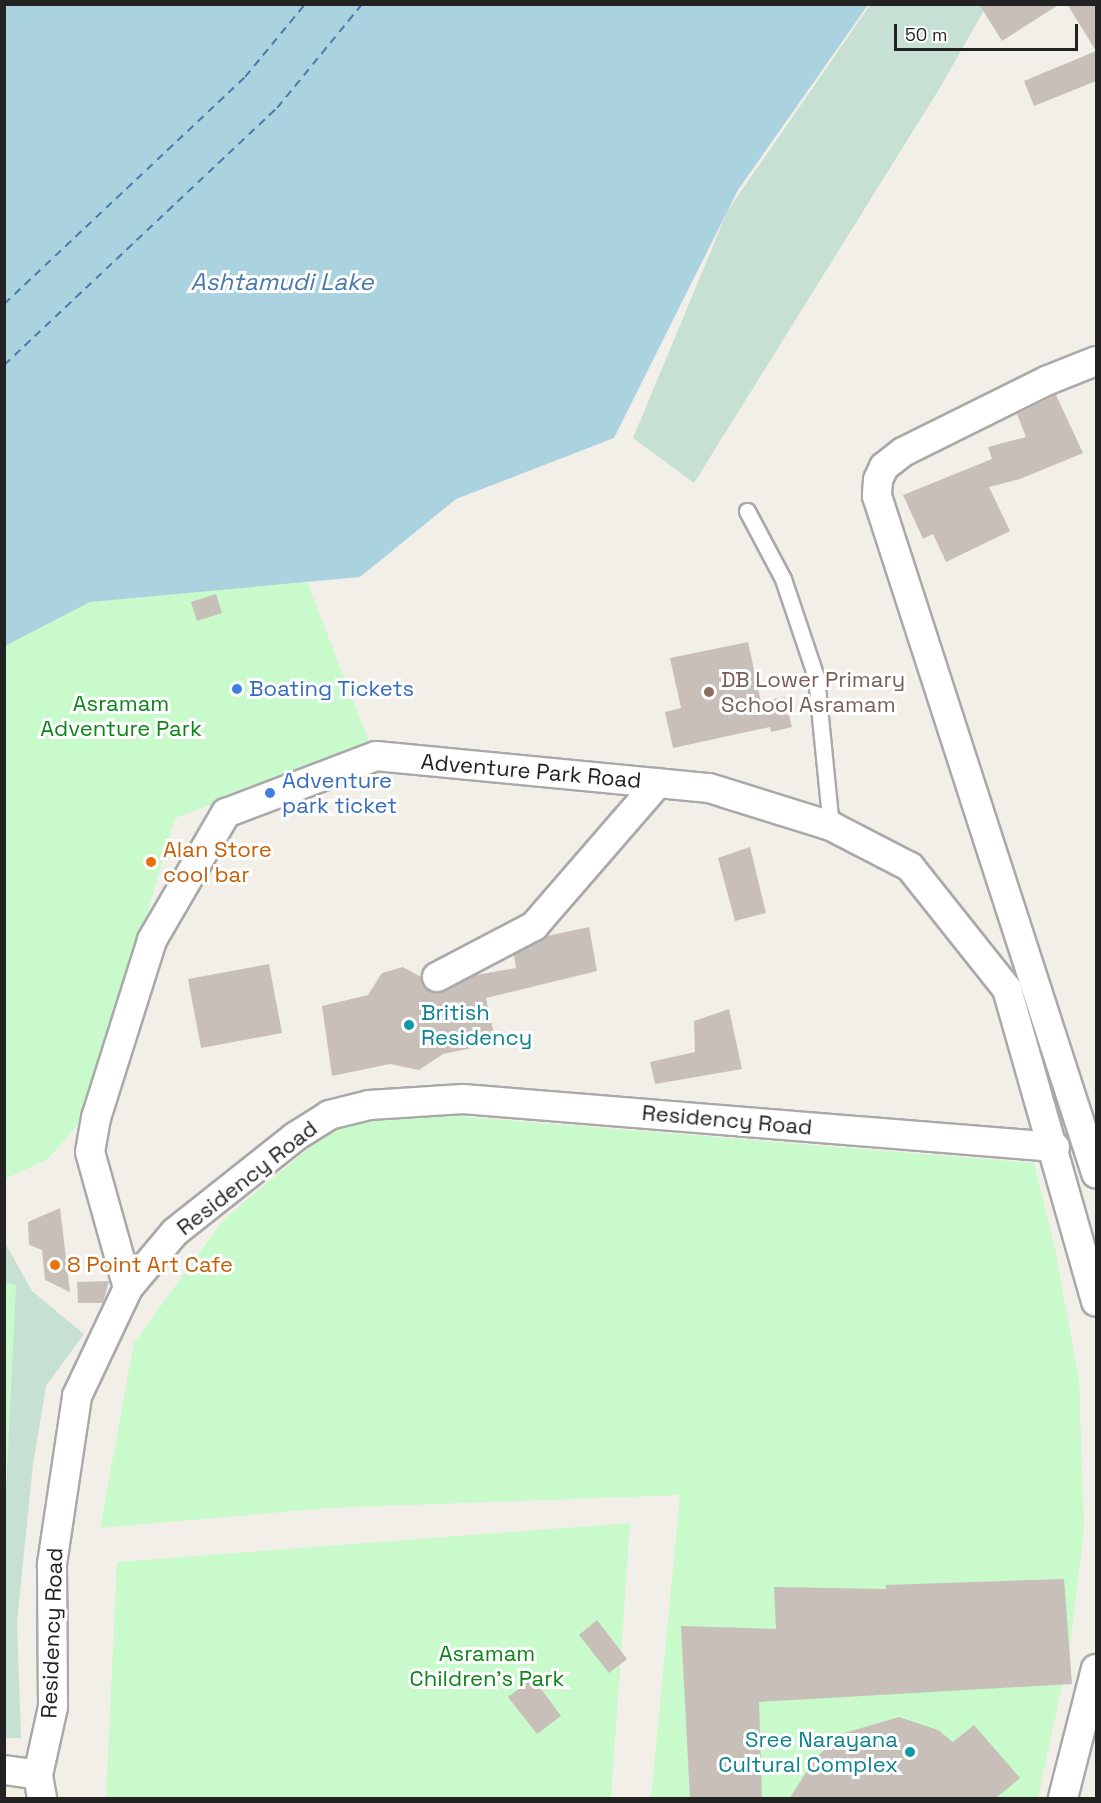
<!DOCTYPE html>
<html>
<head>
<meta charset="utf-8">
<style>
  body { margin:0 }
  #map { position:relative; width:1101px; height:1803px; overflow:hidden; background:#f2efe9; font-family:"Space Grotesk",sans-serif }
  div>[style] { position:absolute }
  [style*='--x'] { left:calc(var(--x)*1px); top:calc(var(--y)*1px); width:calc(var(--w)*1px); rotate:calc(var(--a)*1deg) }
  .wetland>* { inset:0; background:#c6e0d4 }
  .park>* { inset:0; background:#c8facc }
  .water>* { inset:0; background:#aad3df }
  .ferry>* { height:1.5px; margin-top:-0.75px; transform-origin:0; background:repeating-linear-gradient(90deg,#4a7aab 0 8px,transparent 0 14px) }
  .building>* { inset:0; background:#c7bfb8 }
  .roads { filter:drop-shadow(2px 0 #a9a9a9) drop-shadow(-2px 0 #a9a9a9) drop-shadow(0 2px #a9a9a9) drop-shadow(0 -2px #a9a9a9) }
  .lane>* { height:15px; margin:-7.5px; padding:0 7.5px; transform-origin:7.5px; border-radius:7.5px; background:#fff }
  .street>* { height:28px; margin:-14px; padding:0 14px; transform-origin:14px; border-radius:14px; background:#fff }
  .dots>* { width:16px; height:16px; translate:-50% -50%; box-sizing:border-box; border:3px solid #fff; border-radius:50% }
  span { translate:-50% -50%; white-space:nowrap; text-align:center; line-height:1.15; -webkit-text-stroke:6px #fff; paint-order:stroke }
  .education-label { font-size:22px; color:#785e54 }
  .left { translate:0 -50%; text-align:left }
  .shop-label { font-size:22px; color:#366cbe }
  .park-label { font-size:22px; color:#0c8416 }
  .street-label { font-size:22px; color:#222 }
  .food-label { font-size:22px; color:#c56008 }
  .culture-label { font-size:22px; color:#0d838f }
  .right { translate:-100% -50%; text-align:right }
  .water-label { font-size:24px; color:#4a7aab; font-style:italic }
  .frame { position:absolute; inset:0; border:6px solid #222; pointer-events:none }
  .scale { position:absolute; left:894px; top:24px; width:184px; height:27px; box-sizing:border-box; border:3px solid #222; border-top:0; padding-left:8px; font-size:18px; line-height:21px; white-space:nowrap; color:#222; -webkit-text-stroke:4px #fff; paint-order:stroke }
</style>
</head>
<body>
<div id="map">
  <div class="wetland">
    <div style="clip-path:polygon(870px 5px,987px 5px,941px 86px,694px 483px,633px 438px,728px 210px)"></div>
    <div style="clip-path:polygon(4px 1241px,32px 1291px,84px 1334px,46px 1386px,33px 1464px,17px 1622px,21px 1738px,4px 1738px)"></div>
  </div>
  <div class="park">
    <div style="clip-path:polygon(307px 582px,371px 746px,175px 818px,90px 1111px,48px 1159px,5px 1179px,5px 646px,90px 602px)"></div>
    <div style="clip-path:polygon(357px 1108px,1034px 1163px,1055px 1249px,1079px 1379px,1084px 1528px,1070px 1647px,1038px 1798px,651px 1798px,680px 1495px,330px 1508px,100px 1528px,134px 1343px,223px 1220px)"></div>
    <div style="clip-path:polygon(5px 1283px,16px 1285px,5px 1513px,4px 1283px)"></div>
    <div style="clip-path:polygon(630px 1523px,611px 1798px,106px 1798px,117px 1562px)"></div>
  </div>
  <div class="water">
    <div style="clip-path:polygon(5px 4px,868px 4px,868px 5px,738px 190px,614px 438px,456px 499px,360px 577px,90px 602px,5px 646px)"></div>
  </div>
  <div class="ferry">
    <div style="--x:4;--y:304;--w:331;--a:-43.3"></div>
    <div style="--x:245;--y:77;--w:94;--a:-50.6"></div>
    <div style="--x:4;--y:365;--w:375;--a:-43.3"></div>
    <div style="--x:277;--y:108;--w:134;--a:-50.7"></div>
  </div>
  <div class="building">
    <div style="clip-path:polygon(979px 4px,1060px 4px,1002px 41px)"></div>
    <div style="clip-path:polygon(1067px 4px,1096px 4px,1096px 81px,1034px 106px,1024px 81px,1096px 51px)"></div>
    <div style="clip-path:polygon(1056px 395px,1083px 453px,1020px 479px,989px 487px,1010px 531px,946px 562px,933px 534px,923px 539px,903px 495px,992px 459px,988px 447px,1026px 437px,1017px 414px)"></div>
    <div style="clip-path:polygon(216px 594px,222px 613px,197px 621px,191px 602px)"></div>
    <div style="clip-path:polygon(748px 642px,761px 702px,785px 697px,792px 727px,771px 732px,770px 727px,673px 748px,665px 712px,681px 708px,670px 658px)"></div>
    <div style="clip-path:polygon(750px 847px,766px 913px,735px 921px,718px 858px)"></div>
    <div style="clip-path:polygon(589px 927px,597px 971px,486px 998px,496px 1043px,443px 1054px,419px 1070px,390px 1064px,332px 1076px,322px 1006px,368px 995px,382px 973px,403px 967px,421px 977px,429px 991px,444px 992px,476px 975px,516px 968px,514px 955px,547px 936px)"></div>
    <div style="clip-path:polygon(269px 964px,282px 1033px,201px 1048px,188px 979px)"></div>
    <div style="clip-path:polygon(729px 1009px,742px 1069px,655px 1084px,650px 1062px,695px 1052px,694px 1021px)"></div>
    <div style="clip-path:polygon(60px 1208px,70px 1292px,45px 1280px,42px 1250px,29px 1245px,28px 1222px)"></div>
    <div style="clip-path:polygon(109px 1281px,103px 1303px,78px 1303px,77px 1282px)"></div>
    <div style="clip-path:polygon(1064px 1579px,1072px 1684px,759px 1702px,762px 1798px,690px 1798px,681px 1626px,776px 1629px,774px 1587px,886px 1589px,886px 1585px)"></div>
    <div style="clip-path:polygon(597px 1620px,627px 1659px,609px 1673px,579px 1635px)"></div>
    <div style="clip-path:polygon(533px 1678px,561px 1716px,537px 1734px,508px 1697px)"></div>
    <div style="clip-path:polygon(899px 1717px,938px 1730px,953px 1742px,974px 1725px,1020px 1778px,996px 1798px,790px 1798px,813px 1761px,841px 1734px)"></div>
  </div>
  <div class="roads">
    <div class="lane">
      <div style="--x:747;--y:511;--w:77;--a:62.1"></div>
      <div style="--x:783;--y:579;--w:103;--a:71.4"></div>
      <div style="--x:816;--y:677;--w:150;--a:84.3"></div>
    </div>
    <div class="street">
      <div style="--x:1096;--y:361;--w:52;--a:158.4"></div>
      <div style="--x:1048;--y:380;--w:162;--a:153.6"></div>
      <div style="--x:903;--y:452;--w:24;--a:142"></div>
      <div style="--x:884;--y:467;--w:14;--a:115"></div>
      <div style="--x:878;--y:480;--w:16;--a:94"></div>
      <div style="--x:877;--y:496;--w:712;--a:72.07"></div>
      <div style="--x:437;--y:977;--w:110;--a:-27.7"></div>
      <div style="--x:534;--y:926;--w:189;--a:-49.1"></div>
      <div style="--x:128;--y:1288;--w:141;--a:-105.6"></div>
      <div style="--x:90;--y:1152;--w:35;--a:-80"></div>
      <div style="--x:96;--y:1118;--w:187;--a:-72.5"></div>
      <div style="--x:152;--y:940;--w:147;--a:-59.8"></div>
      <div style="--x:226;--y:813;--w:160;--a:-20.8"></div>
      <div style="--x:376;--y:756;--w:335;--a:5.5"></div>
      <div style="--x:709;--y:788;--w:128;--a:17.3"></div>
      <div style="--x:831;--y:826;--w:89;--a:27.4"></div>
      <div style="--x:910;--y:867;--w:156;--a:51.5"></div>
      <div style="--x:1007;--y:989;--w:325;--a:74.1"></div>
      <div style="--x:4;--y:1770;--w:34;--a:8"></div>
      <div style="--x:42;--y:1798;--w:23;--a:-100"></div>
      <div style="--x:38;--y:1775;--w:70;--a:-77.6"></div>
      <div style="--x:53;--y:1707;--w:143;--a:-90.4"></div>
      <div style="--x:52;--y:1564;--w:170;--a:-81.5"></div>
      <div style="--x:77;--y:1396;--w:119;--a:-64.7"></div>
      <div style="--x:128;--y:1288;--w:73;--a:-50"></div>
      <div style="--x:175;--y:1232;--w:154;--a:-38.4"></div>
      <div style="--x:296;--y:1136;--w:39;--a:-32"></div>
      <div style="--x:329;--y:1115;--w:41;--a:-14"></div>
      <div style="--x:369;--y:1105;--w:94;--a:-3.7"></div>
      <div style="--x:463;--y:1099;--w:594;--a:4.64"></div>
      <div style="--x:1063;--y:1798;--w:133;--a:-75.7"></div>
    </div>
  </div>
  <div class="dots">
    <div style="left:237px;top:689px;background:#3f7fe0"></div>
    <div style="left:709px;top:692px;background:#8d6e63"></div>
    <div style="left:270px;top:793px;background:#3f7fe0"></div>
    <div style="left:151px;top:862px;background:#e8710a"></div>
    <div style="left:409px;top:1025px;background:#0f9aa8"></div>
    <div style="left:55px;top:1265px;background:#e8710a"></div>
    <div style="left:910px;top:1752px;background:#0f9aa8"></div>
  </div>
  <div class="education-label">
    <span class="left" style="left:721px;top:692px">DB Lower Primary<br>School Asramam</span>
  </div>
  <div class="shop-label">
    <span class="left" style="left:249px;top:689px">Boating Tickets</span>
    <span class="left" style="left:282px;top:793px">Adventure<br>park ticket</span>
  </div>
  <div class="park-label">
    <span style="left:121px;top:716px">Asramam<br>Adventure Park</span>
    <span style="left:487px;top:1666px">Asramam<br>Children's Park</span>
  </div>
  <div class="street-label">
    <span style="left:531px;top:771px;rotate:5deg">Adventure Park Road</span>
    <span style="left:727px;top:1120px;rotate:5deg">Residency Road</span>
    <span style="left:247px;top:1178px;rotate:-38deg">Residency Road</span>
    <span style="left:52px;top:1633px;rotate:-88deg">Residency Road</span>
  </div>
  <div class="food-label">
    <span class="left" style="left:163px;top:862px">Alan Store<br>cool bar</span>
    <span class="left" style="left:67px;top:1265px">8 Point Art Cafe</span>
  </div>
  <div class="culture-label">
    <span class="left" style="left:421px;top:1025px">British<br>Residency</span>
    <span class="right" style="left:898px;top:1752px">Sree Narayana<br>Cultural Complex</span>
  </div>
  <div class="water-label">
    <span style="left:282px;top:282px">Ashtamudi Lake</span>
  </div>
  <div class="frame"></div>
  <div class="scale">50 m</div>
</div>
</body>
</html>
